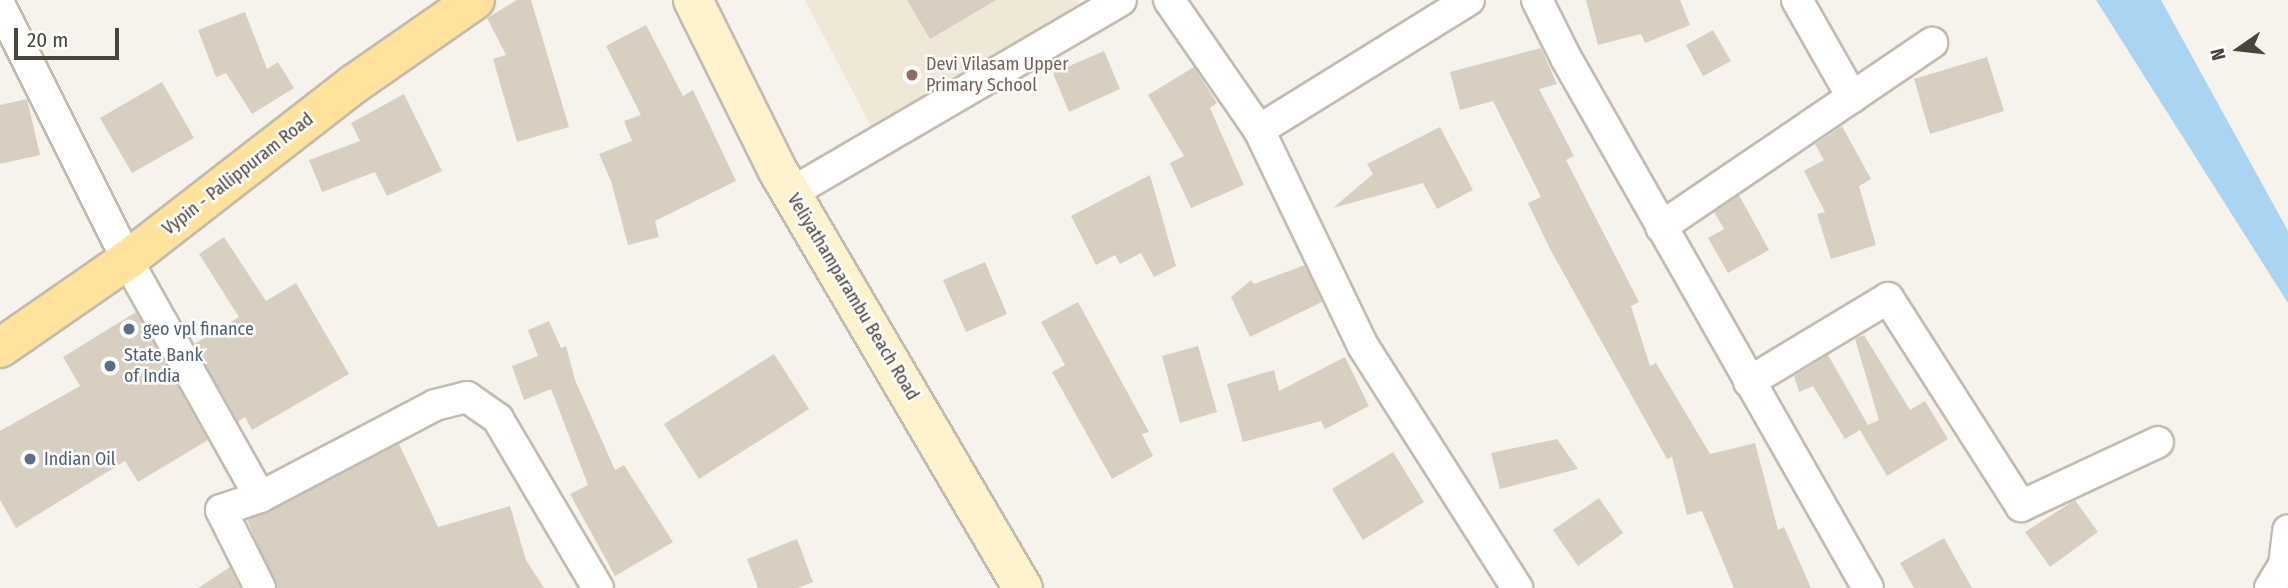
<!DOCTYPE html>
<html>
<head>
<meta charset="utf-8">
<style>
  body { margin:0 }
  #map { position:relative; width:2288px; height:588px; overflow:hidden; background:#f6f3ec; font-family:"Fira Sans Condensed",sans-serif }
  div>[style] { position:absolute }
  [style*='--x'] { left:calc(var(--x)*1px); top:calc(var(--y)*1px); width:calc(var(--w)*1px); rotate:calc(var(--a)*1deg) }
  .education>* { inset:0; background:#efe8d6 }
  .water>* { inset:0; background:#a9d4f2 }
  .building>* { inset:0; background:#d8cfc1 }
  .roads { filter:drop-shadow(2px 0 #c2bbae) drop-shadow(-2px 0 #c2bbae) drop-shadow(0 2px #c2bbae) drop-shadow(0 -2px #c2bbae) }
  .minor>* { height:30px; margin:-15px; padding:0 15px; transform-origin:15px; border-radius:15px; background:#fff }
  .secondary>* { height:38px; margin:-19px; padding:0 19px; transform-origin:19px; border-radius:19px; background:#fff3cd }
  .primary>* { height:38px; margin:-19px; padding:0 19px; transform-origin:19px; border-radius:19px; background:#ffe39c }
  .dots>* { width:19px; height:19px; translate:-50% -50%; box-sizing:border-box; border:4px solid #fff; border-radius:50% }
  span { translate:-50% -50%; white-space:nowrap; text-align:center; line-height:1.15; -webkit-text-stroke:5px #fff; paint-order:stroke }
  .education-label { font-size:18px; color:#785e54 }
  .left { translate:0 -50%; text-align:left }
  .street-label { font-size:18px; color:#4b4439 }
  .service-label { font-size:18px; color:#4e5e75 }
  .north { position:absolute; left:2204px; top:14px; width:70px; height:70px; -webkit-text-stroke:5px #fff; paint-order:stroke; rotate:256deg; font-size:19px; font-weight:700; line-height:28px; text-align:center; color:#4b4439 }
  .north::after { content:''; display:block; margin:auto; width:24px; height:32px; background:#4b4439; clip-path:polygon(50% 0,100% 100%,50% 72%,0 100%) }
  .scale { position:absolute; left:14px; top:28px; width:105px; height:32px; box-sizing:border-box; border:4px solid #4b4439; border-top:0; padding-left:9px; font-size:21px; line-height:24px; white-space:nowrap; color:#4b4439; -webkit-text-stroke:5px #fff; paint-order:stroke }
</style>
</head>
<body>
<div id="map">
  <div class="education">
    <div style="clip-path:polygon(805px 0,1077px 0,1086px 18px,874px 132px)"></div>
  </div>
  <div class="water">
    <div style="clip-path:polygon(2096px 0,2161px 0,2288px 231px,2288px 303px)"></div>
  </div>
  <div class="building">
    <div style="clip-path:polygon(517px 0,531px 0,569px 127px,517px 142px,493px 59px,506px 55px,487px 18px)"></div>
    <div style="clip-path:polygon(907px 0,996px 0,930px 39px)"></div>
    <div style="clip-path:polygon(1586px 0,1680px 0,1690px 25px,1645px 43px,1641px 34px,1598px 45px)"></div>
    <div style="clip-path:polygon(245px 12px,267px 69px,278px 62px,294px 88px,252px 114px,226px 73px,216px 77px,198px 30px)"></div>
    <div style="clip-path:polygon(646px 25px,683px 96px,693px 90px,736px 181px,655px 221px,659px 237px,628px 245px,611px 181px,599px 154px,632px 141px,624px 121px,641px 115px,606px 46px)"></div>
    <div style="clip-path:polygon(1713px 30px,1731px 61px,1703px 76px,1686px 45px)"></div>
    <div style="clip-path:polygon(1541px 48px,1557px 84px,1539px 89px,1574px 156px,1566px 160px,1639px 302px,1631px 306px,1650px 366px,1656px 363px,1710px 454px,1755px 443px,1778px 530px,1784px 527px,1811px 588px,1734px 588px,1702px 511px,1687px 515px,1672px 457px,1667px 459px,1550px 249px,1528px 203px,1541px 197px,1493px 101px,1460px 110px,1450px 72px)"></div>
    <div style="clip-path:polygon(1104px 51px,1120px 89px,1069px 112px,1053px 73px)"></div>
    <div style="clip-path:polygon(1987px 57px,2004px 111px,1930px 134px,1914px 79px)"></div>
    <div style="clip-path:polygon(1194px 67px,1217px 103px,1210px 108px,1244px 185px,1191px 208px,1170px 163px,1184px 156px,1148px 95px)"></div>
    <div style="clip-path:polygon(162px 82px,194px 138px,132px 173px,100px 118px)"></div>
    <div style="clip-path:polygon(404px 94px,442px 171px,387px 196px,375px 172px,322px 192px,309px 160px,360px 141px,351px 123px)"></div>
    <div style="clip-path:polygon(27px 99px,40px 155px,0 164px,0 105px)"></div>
    <div style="clip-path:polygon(1842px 126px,1871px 179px,1859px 186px,1876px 245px,1831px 259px,1817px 214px,1825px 212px,1804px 171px,1824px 160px,1815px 144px)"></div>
    <div style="clip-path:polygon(1440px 127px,1473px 190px,1437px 209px,1423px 183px,1333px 208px,1373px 174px,1367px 164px)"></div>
    <div style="clip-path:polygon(1150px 175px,1176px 266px,1154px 277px,1141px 253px,1120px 264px,1115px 255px,1096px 265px,1071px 216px)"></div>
    <div style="clip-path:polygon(1739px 195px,1769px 250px,1728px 273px,1708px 238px,1724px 229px,1714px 212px)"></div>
    <div style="clip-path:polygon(224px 237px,266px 301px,296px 283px,349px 374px,252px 430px,245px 417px,238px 422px,194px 344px,239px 317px,199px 254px)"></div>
    <div style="clip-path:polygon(985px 262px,1007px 314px,966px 332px,943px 280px)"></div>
    <div style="clip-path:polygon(1305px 265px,1322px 302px,1250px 337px,1231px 297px,1251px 280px,1254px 284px)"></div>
    <div style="clip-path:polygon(1078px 302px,1149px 432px,1142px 434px,1153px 456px,1112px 479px,1052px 372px,1065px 365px,1041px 322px)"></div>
    <div style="clip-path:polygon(136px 312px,208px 440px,138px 482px,125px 461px,16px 528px,0 500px,0 431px,80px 386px,63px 357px)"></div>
    <div style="clip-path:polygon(549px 321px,561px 348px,566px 346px,575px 380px,615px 470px,624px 465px,673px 542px,615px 576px,570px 494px,588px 485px,551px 389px,524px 400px,512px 366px,538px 356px,528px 330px)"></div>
    <div style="clip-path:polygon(1864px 335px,1910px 410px,1925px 401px,1948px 439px,1887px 476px,1860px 430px,1845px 439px,1813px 386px,1799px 392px,1794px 376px,1828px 355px,1868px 425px,1879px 420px,1855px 339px)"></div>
    <div style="clip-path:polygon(1198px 346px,1217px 412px,1180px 423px,1162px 356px)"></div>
    <div style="clip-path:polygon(774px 354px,809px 409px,699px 479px,664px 424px)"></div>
    <div style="clip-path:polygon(1345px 357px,1369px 406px,1325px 429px,1321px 421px,1243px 442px,1227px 384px,1274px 370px,1279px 391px)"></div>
    <div style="clip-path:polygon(1557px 439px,1578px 469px,1500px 489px,1491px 453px)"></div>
    <div style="clip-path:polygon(399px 444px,438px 527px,510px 506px,526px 560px,544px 588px,277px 588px,247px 520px)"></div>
    <div style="clip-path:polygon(1393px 452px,1424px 502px,1363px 540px,1332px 489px)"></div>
    <div style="clip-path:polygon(1599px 498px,1623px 533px,1578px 566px,1553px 530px)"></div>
    <div style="clip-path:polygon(2075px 500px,2098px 532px,2050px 567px,2025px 532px)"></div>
    <div style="clip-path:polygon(1944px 538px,1972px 588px,1914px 588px,1900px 563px)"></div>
    <div style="clip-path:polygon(797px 539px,813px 582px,798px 588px,758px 588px,747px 559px)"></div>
    <div style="clip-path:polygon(230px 567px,240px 588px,198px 588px)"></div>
  </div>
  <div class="roads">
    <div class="minor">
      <div style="--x:1169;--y:0;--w:158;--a:55.3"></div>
      <div style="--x:1259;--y:130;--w:240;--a:64.3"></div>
      <div style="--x:1363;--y:346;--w:287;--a:57.5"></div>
      <div style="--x:1537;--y:0;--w:65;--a:63.4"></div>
      <div style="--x:1566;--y:58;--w:610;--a:60.33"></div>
      <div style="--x:1797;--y:0;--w:112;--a:60.4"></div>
      <div style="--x:0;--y:5;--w:285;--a:63.5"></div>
      <div style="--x:127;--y:260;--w:272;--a:60.7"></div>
      <div style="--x:260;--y:497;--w:41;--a:161.6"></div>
      <div style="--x:221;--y:510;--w:87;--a:63.4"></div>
      <div style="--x:1259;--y:130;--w:247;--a:-31.8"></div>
      <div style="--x:791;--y:193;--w:382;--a:-30.3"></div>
      <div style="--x:1661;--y:227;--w:328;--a:-34.2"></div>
      <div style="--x:1749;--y:382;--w:162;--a:-31.1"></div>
      <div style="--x:1888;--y:298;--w:247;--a:57.4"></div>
      <div style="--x:2021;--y:506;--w:151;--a:-25"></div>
      <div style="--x:260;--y:497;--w:198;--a:-27.7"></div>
      <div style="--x:435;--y:405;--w:33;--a:-14"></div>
      <div style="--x:467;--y:397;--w:38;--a:35"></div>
      <div style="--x:498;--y:419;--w:196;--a:59.4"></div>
      <div style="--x:2270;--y:588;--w:27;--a:-59"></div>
      <div style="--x:2284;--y:565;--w:35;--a:-83"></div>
    </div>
    <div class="secondary">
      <div style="--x:693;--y:0;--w:191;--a:63.6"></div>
      <div style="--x:778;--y:171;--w:484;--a:59.6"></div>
    </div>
    <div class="primary">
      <div style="--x:0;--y:348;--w:155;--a:-34.7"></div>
      <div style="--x:127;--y:260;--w:287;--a:-37.8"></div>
      <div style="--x:354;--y:84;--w:147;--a:-34.8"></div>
    </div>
  </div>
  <div class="dots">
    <div style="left:912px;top:75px;background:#8d6e63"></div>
    <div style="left:129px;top:329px;background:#5c6f8a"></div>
    <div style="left:110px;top:366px;background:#5c6f8a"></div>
    <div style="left:30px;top:459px;background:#5c6f8a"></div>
  </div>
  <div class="education-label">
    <span class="left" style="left:926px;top:75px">Devi Vilasam Upper<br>Primary School</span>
  </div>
  <div class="street-label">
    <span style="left:238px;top:174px;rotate:-38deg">Vypin - Pallippuram Road</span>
    <span style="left:853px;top:297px;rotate:59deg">Veliyathamparambu Beach Road</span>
  </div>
  <div class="service-label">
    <span class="left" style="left:143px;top:329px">geo vpl finance</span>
    <span class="left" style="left:124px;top:366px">State Bank<br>of India</span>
    <span class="left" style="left:44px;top:459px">Indian Oil</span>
  </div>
  <div class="north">N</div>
  <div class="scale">20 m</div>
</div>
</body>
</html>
